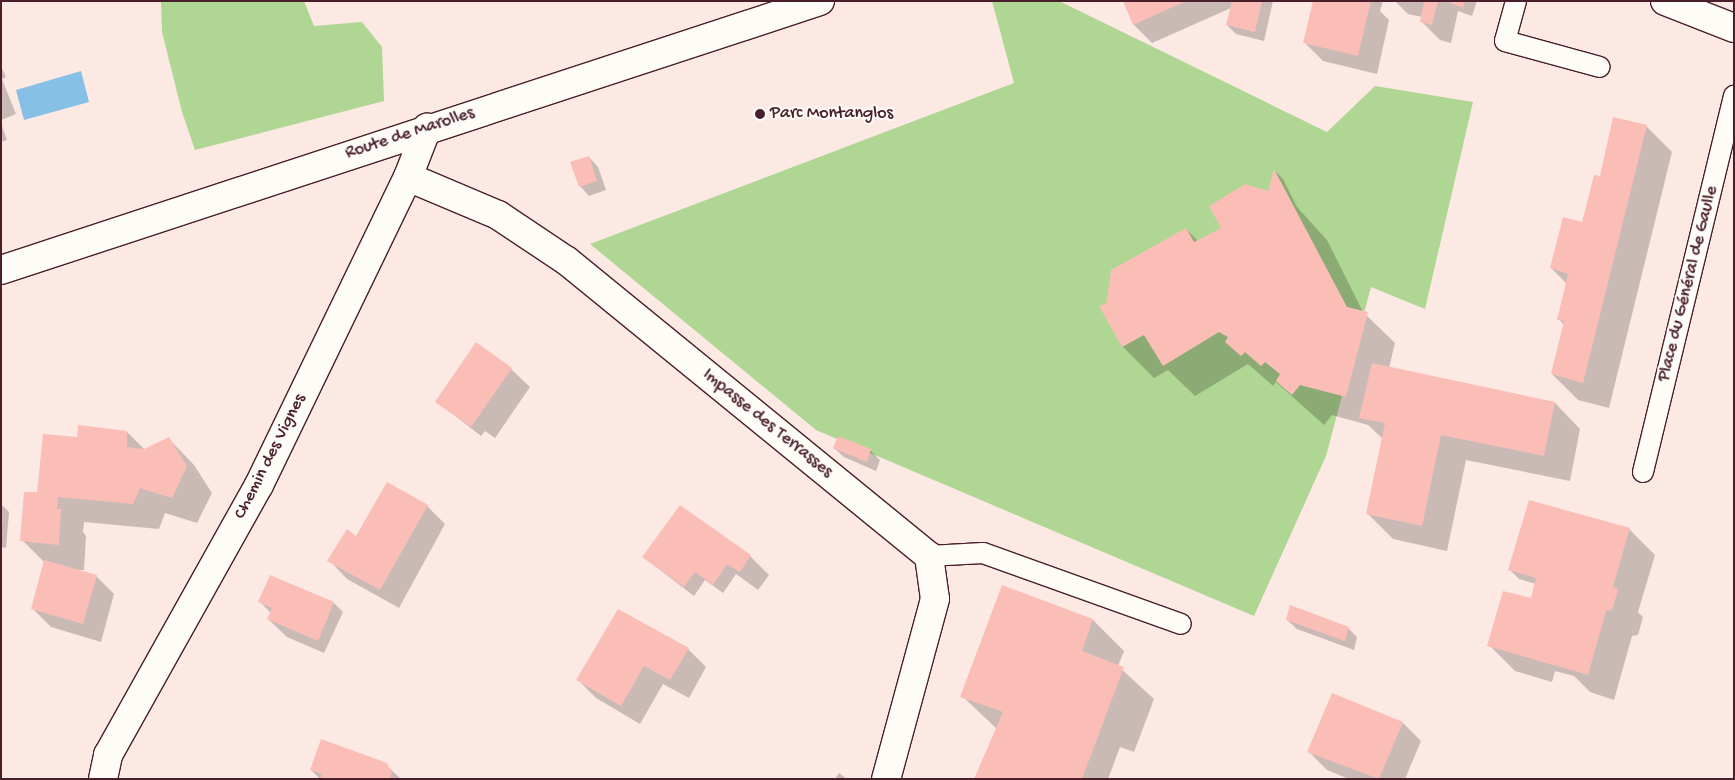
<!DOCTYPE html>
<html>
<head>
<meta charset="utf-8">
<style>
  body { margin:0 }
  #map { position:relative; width:1735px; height:780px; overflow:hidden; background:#fce9e4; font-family:"Gochi Hand",sans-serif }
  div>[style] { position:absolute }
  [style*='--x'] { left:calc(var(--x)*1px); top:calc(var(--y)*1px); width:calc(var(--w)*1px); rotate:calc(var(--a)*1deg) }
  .green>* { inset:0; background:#afd692 }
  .water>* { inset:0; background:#87c0e6 }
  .shadow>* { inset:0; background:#0003 }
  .building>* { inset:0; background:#fabeb7 }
  .roads { filter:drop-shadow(1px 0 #4a1f2b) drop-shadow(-1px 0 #4a1f2b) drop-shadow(0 1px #4a1f2b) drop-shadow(0 -1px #4a1f2b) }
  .service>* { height:20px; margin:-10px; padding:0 10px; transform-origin:10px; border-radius:10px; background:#fdfcf7 }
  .minor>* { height:28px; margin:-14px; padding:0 14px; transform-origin:14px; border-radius:14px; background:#fdfcf7 }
  .tertiary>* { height:28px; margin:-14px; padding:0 14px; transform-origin:14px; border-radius:14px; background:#fdfcf7 }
  .dots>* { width:14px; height:14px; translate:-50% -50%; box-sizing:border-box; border:2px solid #fdfcf7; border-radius:50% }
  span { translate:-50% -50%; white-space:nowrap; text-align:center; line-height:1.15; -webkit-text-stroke:4px #fdfcf7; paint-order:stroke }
  .poi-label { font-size:18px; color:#4a1f2b }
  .left { translate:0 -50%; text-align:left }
  .street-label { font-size:18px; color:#4a1f2b }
  .frame { position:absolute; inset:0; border:2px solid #4a1f2b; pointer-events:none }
</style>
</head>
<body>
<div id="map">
  <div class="green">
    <div style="clip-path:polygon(161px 1px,304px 1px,314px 26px,362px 22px,382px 47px,384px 101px,195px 150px,182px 112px,162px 32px)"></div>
    <div style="clip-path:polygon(992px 1px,1059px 1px,1327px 132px,1375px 86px,1473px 102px,1425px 309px,1371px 287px,1326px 456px,1254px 616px,816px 430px,590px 244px,1014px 83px)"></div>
  </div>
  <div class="water">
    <div style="clip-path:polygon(81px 71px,89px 102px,24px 120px,16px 90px)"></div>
  </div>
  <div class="shadow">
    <div style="clip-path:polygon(1124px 1px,1273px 1px,1264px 41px,1236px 34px,1227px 25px,1231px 8px,1152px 43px,1134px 25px)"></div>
    <div style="clip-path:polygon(1314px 1px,1383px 1px,1380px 11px,1389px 20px,1377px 74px,1323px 61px,1305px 43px)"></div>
    <div style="clip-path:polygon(1395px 1px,1477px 1px,1472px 16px,1458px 11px,1451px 43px,1440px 40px,1422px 22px,1422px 17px,1408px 14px)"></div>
    <div style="clip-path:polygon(1px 66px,6px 77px,2px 79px,16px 114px,1px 120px)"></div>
    <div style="clip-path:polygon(1px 123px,7px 140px,1px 142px)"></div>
    <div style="clip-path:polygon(1646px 126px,1672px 152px,1609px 408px,1578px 400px,1552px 374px,1564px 325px,1559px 319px,1567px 284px,1551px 268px,1583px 223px,1600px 178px)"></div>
    <div style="clip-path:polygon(589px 157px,598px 167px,606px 190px,589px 196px,580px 186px)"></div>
    <div style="clip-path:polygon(1275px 171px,1283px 179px,1297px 207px,1327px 240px,1363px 312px,1395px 343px,1389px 368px,1555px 403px,1580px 429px,1570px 481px,1466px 460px,1447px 551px,1393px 539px,1367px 513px,1383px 439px,1368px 425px,1332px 415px,1324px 425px,1276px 382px,1273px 386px,1248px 364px,1195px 396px,1168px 370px,1154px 378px,1123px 347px,1101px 307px,1108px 305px,1186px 229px,1198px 241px,1222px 228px,1269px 192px)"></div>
    <div style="clip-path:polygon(476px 344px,511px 369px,530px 387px,495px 438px,485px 431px,481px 436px,436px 401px)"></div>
    <div style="clip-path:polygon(127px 432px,145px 450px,169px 439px,194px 465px,212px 493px,197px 523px,165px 513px,159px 529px,84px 522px,83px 532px,86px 536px,84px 570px,77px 570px,96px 576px,114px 594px,101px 642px,51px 627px,32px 608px,45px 563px,22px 540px,38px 494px,78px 438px)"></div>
    <div style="clip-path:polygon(839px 437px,871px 451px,880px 460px,876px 471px,844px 457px,834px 448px)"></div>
    <div style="clip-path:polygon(1px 504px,9px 512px,6px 548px,1px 547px)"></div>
    <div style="clip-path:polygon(427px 506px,445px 524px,399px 608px,347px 579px,329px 560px,357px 537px)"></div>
    <div style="clip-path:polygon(680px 507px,750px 556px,769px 575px,758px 590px,736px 574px,723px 593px,705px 580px,694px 596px,643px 557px)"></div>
    <div style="clip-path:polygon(1629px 529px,1655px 555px,1638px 612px,1643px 617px,1638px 635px,1632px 636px,1614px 700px,1590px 692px,1574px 676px,1555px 671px,1552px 682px,1515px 671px,1489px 645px,1532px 600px,1536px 584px,1519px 579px,1510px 570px)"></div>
    <div style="clip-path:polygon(270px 576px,334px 603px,343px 612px,324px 653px,287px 637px,268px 619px,271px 613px,260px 602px)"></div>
    <div style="clip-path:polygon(1093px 620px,1124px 651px,1118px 666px,1154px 699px,1134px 752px,1120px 747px,1108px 779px,976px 779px,997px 729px,962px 696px)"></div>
    <div style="clip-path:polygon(1287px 620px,1348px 628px,1357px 637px,1354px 650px,1297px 629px)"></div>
    <div style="clip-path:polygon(688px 649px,706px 667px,689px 698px,663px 684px,640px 724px,596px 698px,578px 680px)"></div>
    <div style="clip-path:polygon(1403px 723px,1421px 741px,1405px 779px,1349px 779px,1327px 770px,1309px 752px)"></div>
    <div style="clip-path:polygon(386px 765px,401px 779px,320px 779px,311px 770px)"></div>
    <div style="clip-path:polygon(839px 773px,847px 779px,835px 779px)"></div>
  </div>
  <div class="building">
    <div style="clip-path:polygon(1123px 1px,1186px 1px,1133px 25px)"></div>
    <div style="clip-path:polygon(1232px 1px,1262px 1px,1255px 32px,1226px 25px)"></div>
    <div style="clip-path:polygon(1313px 1px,1371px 1px,1358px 56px,1303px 43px)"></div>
    <div style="clip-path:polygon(1424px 1px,1438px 1px,1432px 25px,1420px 22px)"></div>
    <div style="clip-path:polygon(1446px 1px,1465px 1px,1463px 8px)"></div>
    <div style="clip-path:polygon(1613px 117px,1647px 125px,1583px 383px,1551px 374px,1564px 321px,1557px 320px,1568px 274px,1550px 268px,1563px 217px,1582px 222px,1594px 175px,1600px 176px)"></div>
    <div style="clip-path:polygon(589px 156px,597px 181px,579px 187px,570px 162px)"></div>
    <div style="clip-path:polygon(1274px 169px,1347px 307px,1368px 312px,1346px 397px,1300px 385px,1292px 395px,1276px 381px,1280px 374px,1265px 362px,1261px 366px,1245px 352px,1241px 356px,1225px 342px,1228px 337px,1219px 332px,1163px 366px,1144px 335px,1122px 347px,1099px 306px,1106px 304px,1111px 270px,1186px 228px,1194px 242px,1221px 228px,1209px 206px,1245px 184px,1268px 191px)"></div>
    <div style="clip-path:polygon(476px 342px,512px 368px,471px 427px,435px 402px)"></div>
    <div style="clip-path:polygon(1372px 363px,1555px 402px,1544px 456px,1441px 435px,1422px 526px,1366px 514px,1385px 423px,1359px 418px)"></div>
    <div style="clip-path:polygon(78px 425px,127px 431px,127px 447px,144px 449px,169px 437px,187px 466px,172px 498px,140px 488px,133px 504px,58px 497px,57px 509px,61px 509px,59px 545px,20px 541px,24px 492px,37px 492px,43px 434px,77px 437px)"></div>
    <div style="clip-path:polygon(838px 436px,871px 449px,867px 462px,833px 448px)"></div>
    <div style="clip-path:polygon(387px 482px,428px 505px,380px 590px,327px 561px,347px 529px,356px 536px)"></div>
    <div style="clip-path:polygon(1529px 500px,1630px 528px,1613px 586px,1618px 590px,1612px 610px,1606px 611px,1588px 675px,1487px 646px,1503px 591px,1531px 598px,1536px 578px,1508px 570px)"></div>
    <div style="clip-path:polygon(680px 505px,751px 555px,740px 572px,727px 564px,713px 585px,695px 572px,684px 587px,642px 557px)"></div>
    <div style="clip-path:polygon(44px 560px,97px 575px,83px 624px,31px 609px)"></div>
    <div style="clip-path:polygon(270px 575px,334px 602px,318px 641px,267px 619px,272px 608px,258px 602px)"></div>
    <div style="clip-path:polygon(1002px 585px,1093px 619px,1082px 651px,1124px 667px,1082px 779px,974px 779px,1003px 712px,960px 697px)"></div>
    <div style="clip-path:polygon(1290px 605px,1349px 627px,1345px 641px,1286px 620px)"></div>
    <div style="clip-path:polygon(618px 609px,689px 648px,670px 680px,644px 666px,621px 706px,576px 680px)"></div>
    <div style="clip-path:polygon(1332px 693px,1403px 722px,1379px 779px,1307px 752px)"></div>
    <div style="clip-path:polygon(321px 739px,387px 763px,392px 773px,390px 779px,320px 779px,322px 774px,310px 770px)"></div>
  </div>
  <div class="roads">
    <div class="service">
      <div style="--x:1516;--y:1;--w:41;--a:105.4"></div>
      <div style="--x:1505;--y:41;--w:98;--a:15.3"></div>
      <div style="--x:1643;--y:472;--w:387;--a:-76.4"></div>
      <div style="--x:929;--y:556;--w:54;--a:-3.2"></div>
      <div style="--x:983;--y:553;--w:210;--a:19.7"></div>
    </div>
    <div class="minor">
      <div style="--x:408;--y:177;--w:98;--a:22.9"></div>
      <div style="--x:498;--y:215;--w:83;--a:33.7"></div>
      <div style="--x:567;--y:261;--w:467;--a:39.2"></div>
      <div style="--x:929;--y:556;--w:43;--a:82.1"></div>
      <div style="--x:935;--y:599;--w:187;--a:105.2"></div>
      <div style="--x:103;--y:779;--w:25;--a:-78"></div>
      <div style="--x:108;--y:755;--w:309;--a:-60.8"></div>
      <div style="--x:259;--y:485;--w:342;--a:-64.2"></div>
      <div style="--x:408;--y:177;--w:53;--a:-68.8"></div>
    </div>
    <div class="tertiary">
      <div style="--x:1665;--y:1;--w:74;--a:21.4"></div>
      <div style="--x:1;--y:270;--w:862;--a:-18.18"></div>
    </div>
  </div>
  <div class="dots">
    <div style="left:760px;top:114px;background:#4a1f2b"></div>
  </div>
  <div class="poi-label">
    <span class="left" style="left:770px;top:114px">Parc Montanglos</span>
  </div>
  <div class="street-label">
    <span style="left:410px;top:134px;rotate:-18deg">Route de Marolles</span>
    <span style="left:1689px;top:284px;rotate:-76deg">Place du Général de Gaulle</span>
    <span style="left:767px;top:424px;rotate:39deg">Impasse des Terrasses</span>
    <span style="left:271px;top:457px;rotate:-63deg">Chemin des Vignes</span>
  </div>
  <div class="frame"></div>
</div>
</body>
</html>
